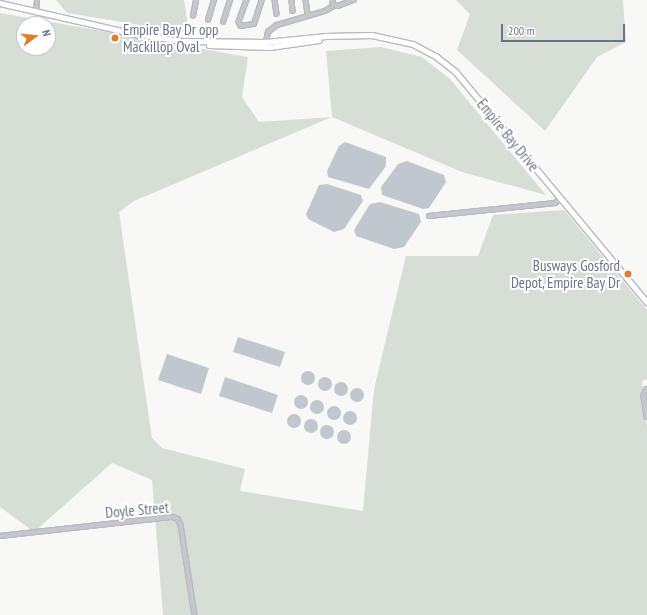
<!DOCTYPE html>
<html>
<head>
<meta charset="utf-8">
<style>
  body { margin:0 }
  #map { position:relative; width:647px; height:615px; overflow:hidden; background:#f8f9f6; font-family:"PT Sans Narrow",sans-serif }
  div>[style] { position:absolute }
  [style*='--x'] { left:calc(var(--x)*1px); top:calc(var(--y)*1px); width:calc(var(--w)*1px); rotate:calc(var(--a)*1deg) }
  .green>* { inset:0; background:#d7ded6 }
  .water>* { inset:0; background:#c0c7ce }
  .round { border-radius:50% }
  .roads { filter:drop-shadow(1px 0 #b7bac1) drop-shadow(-1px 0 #b7bac1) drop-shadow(0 1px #b7bac1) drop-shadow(0 -1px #b7bac1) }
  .street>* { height:3.5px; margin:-1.75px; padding:0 1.75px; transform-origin:1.75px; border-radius:1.75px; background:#c5c7cc }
  .secondary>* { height:4.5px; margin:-2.25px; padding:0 2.25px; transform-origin:2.25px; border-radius:2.25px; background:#fff }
  .dots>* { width:11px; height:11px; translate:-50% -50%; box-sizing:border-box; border:2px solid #fff; border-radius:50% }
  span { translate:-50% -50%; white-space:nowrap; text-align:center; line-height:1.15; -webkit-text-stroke:4px #fff; paint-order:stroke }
  .poi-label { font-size:15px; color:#687387 }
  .left { translate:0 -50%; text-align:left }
  .right { translate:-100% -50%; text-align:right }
  .street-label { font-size:15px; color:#687387 }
  .north { position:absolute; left:16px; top:16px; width:40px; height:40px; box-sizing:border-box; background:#fff; border:1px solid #c3c7cf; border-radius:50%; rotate:74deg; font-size:11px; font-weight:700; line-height:16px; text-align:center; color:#687387 }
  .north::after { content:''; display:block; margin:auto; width:14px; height:18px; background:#e07e2f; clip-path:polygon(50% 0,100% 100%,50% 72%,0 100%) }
  .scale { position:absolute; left:501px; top:24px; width:124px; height:18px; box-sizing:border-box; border:2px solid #687387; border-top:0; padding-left:5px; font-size:12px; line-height:14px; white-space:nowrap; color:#687387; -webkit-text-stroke:3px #fff; paint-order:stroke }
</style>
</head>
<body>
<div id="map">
  <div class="green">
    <div style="clip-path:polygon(56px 0,184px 0,189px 33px,67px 13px)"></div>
    <div style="clip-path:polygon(456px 0,623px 0,626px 42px,597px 57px,545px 131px,457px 50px,470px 14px)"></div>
    <div style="clip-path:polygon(evenodd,0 13px,248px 57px,242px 97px,259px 122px,332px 117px,326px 51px,381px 47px,422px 57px,450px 79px,546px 195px,462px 172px,332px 117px,134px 201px,119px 212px,152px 438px,162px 448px,245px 469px,240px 491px,363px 511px,374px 389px,406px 256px,478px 256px,493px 215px,564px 210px,647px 310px,647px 379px,642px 381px,647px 427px,647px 615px,163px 615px,152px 480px,112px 463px,34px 532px,0 507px,0 13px,24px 24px,48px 24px,48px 48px,24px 48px,24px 24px)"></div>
  </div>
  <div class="water">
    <div style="clip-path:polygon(345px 142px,386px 157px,386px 166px,369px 189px,328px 177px,327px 171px,339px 146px)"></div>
    <div style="clip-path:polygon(407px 161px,444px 175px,446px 182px,429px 208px,423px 209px,382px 195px,381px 187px,398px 164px)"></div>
    <div style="clip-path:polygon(327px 184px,361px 195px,363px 201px,344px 229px,334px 232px,308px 219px,306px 214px,319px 185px)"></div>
    <div style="clip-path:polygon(380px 202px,419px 214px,421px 222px,404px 247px,394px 249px,356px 236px,354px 230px,370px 204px)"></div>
    <div style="clip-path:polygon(238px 337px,285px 352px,280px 367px,233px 352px)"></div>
    <div style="clip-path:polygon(167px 354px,209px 368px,201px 394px,158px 380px)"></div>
    <div class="round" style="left:301px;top:371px;width:14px;height:14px"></div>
    <div class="round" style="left:318px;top:377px;width:14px;height:14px"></div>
    <div style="clip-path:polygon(225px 377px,278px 395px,272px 413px,219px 396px)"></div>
    <div class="round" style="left:334px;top:382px;width:14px;height:14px"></div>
    <div class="round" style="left:350px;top:388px;width:14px;height:14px"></div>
    <div class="round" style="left:294px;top:395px;width:14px;height:14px"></div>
    <div class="round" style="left:310px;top:400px;width:14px;height:14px"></div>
    <div class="round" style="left:327px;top:406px;width:14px;height:14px"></div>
    <div class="round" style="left:343px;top:411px;width:14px;height:14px"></div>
    <div class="round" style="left:287px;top:414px;width:14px;height:14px"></div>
    <div class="round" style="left:304px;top:419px;width:14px;height:14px"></div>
    <div class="round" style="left:320px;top:425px;width:14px;height:14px"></div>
    <div class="round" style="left:337px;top:430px;width:14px;height:14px"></div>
  </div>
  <div class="roads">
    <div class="street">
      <div style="--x:247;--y:0;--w:23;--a:110"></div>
      <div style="--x:239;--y:22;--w:4;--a:63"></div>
      <div style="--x:241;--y:26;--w:13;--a:-9"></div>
      <div style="--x:254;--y:24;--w:25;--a:-72"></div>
      <div style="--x:275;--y:0;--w:14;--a:82"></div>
      <div style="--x:292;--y:0;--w:11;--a:85"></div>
      <div style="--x:306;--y:0;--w:15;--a:82"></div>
      <div style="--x:334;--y:5;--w:4;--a:14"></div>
      <div style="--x:338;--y:6;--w:17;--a:-21"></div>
      <div style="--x:36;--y:12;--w:12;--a:-85"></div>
      <div style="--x:193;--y:16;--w:16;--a:-79"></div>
      <div style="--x:208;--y:20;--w:21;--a:-73"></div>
      <div style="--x:223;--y:22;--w:23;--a:-72"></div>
      <div style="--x:266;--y:42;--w:10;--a:-79"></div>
      <div style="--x:268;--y:32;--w:11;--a:-38"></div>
      <div style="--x:277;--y:25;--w:50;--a:-16.3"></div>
      <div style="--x:325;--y:11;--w:8;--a:-30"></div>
      <div style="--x:332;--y:7;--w:7;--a:-82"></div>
      <div style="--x:429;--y:216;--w:127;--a:-5.9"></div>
      <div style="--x:555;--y:203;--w:6;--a:-39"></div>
      <div style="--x:647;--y:389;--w:8;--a:113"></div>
      <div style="--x:644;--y:396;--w:21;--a:82"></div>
      <div style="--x:0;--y:536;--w:174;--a:-6.3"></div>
      <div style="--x:173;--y:517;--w:5;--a:22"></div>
      <div style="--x:178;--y:519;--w:7;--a:63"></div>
      <div style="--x:181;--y:525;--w:91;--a:81.2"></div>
    </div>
    <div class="secondary">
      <div style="--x:0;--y:3;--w:139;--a:12.9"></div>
      <div style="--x:135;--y:34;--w:49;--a:8.3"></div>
      <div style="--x:183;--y:41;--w:83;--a:0.7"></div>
      <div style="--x:266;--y:42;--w:60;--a:-5.7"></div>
      <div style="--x:326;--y:36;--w:46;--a:-1.2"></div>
      <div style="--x:372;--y:35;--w:42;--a:12.4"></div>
      <div style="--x:413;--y:44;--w:27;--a:28"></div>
      <div style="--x:437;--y:57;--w:24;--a:38"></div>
      <div style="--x:456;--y:72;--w:299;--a:50.3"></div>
      <div style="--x:209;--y:45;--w:61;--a:1.9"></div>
      <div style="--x:270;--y:47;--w:49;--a:-8.1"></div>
    </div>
  </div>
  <div class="dots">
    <div style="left:115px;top:38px;background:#e07e2f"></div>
    <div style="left:628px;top:274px;background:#e07e2f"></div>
  </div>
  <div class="poi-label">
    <span class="left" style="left:123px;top:38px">Empire Bay Dr opp<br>Mackillop Oval</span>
    <span class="right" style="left:620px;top:274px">Busways Gosford<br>Depot, Empire Bay Dr</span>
  </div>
  <div class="street-label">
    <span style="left:508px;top:135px;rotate:51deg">Empire Bay Drive</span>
    <span style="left:137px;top:510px;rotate:-5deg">Doyle Street</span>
  </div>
  <div class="north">N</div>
  <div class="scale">200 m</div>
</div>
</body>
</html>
